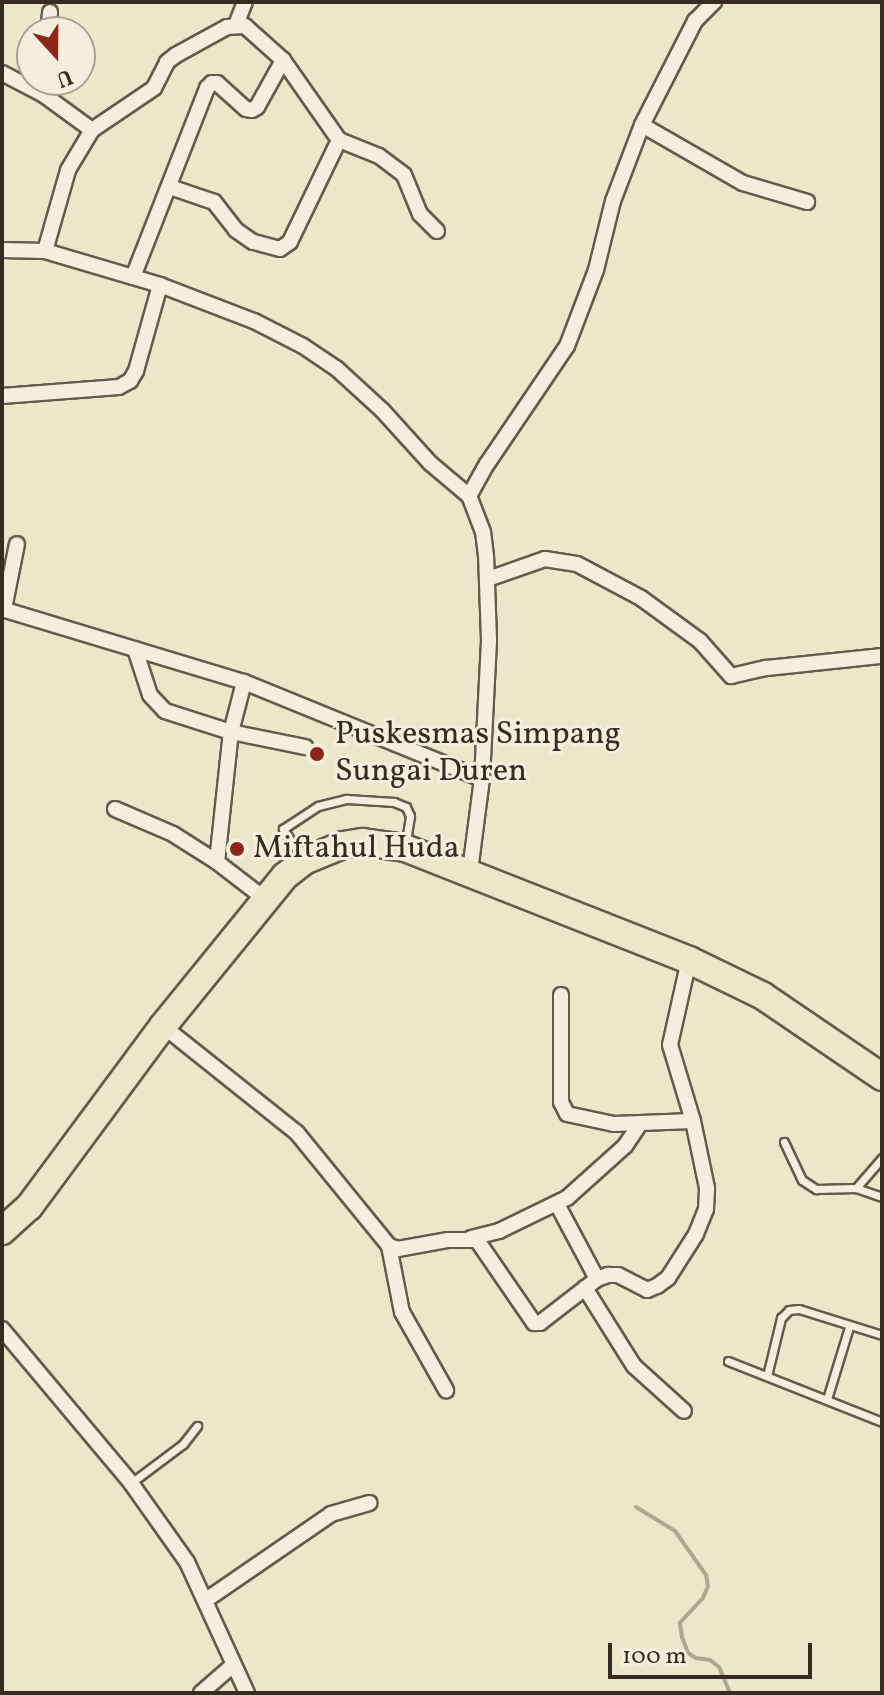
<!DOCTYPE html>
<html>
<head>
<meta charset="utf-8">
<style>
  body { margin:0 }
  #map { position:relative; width:884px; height:1695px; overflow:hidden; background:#eee6cb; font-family:Vollkorn,serif }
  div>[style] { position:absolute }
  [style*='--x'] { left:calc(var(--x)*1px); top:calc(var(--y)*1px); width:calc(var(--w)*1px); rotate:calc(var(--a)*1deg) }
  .stream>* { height:4px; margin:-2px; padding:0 2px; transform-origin:2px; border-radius:2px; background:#b0a691 }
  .roads { filter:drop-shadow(2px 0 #665a4a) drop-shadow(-2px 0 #665a4a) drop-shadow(0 2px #665a4a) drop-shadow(0 -2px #665a4a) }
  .lane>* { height:7px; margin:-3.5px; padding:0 3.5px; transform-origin:3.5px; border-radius:3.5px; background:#f4efdd }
  .street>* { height:14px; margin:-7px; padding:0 7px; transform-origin:7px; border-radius:7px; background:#f4efdd }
  .highway>* { height:26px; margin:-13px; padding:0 13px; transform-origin:13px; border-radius:13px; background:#eee6cb }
  .dots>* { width:22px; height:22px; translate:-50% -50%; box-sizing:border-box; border:4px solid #f4efdd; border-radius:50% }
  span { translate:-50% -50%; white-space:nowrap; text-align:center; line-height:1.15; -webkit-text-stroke:6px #f4efdd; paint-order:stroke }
  .poi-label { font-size:32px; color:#382b1f }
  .left { translate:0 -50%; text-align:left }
  .frame { position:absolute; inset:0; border:4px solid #382b1f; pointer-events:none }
  .north { position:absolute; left:16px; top:16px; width:80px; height:80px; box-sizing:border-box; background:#f4efdd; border:2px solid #a9a191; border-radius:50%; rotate:159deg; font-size:22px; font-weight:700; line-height:32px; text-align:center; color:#382b1f }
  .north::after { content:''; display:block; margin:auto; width:28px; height:36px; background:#8f2418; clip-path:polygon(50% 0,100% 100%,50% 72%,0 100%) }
  .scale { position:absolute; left:608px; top:1643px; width:204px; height:36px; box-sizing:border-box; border:4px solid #382b1f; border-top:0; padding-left:10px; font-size:24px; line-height:28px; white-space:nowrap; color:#382b1f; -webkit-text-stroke:6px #f4efdd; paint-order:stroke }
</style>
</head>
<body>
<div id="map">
  <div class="stream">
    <div style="--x:636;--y:1507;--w:46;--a:31.6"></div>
    <div style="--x:675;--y:1531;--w:54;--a:54.8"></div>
    <div style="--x:706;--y:1575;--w:11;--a:80"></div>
    <div style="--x:708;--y:1586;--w:13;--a:113"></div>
    <div style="--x:703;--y:1598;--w:34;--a:133"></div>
    <div style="--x:680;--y:1623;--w:14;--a:82"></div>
    <div style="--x:682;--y:1637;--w:17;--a:69"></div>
    <div style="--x:688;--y:1653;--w:9;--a:32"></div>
    <div style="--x:696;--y:1658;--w:14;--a:8"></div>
    <div style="--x:710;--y:1660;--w:11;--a:38"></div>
    <div style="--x:719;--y:1667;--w:28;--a:67"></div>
  </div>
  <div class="roads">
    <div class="lane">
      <div style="--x:302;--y:858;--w:35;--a:-123"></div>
      <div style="--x:283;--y:829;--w:42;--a:-33.3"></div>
      <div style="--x:318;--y:806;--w:30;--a:-14"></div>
      <div style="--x:347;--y:799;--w:47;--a:3.7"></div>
      <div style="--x:394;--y:802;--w:13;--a:23"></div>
      <div style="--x:406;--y:807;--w:10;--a:66"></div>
      <div style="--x:410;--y:816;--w:26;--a:99"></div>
      <div style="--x:784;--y:1142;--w:42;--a:64.7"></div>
      <div style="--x:802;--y:1180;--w:17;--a:33"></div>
      <div style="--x:816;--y:1189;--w:40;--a:-1.4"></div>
      <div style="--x:882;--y:1158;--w:40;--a:131"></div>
      <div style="--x:856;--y:1188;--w:28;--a:19"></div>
      <div style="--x:728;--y:1361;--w:166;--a:21.6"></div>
      <div style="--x:767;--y:1376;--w:60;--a:-76.4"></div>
      <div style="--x:781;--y:1318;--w:11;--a:-45"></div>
      <div style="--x:789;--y:1310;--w:10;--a:-6"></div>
      <div style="--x:799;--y:1309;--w:87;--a:17.4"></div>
      <div style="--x:827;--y:1399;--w:75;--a:-73"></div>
      <div style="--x:131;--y:1483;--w:65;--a:-36.9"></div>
      <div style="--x:183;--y:1444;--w:23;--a:-52"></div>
    </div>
    <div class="street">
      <div style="--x:236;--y:25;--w:25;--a:-69"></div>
      <div style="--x:48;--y:32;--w:20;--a:-84"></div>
      <div style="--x:2;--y:73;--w:47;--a:27.6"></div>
      <div style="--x:44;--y:95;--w:59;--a:36.1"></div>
      <div style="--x:642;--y:125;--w:116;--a:29.9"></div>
      <div style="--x:743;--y:183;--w:67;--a:16.5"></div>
      <div style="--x:339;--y:140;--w:43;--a:21.8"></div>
      <div style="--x:379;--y:156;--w:31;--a:37"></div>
      <div style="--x:404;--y:175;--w:42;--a:67.7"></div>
      <div style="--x:420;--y:214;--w:24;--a:45"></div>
      <div style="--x:2;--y:250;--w:43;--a:1.3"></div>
      <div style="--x:45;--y:251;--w:120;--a:16.5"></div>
      <div style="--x:160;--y:285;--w:101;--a:21"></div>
      <div style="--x:254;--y:321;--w:55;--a:27"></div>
      <div style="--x:303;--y:346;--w:40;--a:34"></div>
      <div style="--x:336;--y:368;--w:62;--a:42.4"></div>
      <div style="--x:382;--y:410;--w:72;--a:47.8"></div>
      <div style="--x:430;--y:463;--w:51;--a:40.2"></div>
      <div style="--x:45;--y:251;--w:84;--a:-74.1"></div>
      <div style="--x:68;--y:170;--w:47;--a:-59"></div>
      <div style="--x:92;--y:130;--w:75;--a:-34.1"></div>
      <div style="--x:154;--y:88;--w:29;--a:-63"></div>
      <div style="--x:167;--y:62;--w:11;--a:-38"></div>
      <div style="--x:176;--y:55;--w:58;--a:-28.8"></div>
      <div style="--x:227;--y:27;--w:18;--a:-3"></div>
      <div style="--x:245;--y:26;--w:51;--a:41.8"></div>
      <div style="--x:283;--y:60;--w:98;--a:55"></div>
      <div style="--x:339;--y:140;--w:113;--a:115.7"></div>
      <div style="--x:290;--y:242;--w:12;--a:145"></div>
      <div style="--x:280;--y:249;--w:28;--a:-165"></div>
      <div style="--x:253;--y:242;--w:21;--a:-145"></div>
      <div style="--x:236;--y:230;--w:36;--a:-128"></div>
      <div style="--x:214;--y:202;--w:46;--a:-161.2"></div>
      <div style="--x:133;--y:277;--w:203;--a:-68.6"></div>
      <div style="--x:207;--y:88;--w:7;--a:-45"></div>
      <div style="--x:212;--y:83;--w:5;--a:0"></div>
      <div style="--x:217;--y:83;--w:39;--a:42"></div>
      <div style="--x:246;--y:109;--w:6;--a:9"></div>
      <div style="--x:252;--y:110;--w:6;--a:-31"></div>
      <div style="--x:257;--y:107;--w:54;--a:-61"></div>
      <div style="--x:2;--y:396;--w:117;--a:-4.4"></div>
      <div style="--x:119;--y:387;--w:13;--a:-29"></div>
      <div style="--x:130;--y:381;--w:12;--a:-59"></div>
      <div style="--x:136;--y:371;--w:89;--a:-74.4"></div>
      <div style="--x:488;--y:579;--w:60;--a:-19.3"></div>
      <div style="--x:545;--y:559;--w:32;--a:9"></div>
      <div style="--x:577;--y:564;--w:72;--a:28"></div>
      <div style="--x:641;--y:598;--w:73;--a:36.1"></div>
      <div style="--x:700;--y:641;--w:47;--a:48.5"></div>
      <div style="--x:731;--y:676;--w:37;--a:-13"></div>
      <div style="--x:767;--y:668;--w:116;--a:-6"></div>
      <div style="--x:2;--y:609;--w:253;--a:16.8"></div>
      <div style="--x:244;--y:682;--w:257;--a:22.2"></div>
      <div style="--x:4;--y:609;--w:66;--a:-78.7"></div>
      <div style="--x:135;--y:649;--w:48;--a:71.9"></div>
      <div style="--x:150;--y:695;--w:22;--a:47"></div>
      <div style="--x:165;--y:711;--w:69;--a:17.7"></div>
      <div style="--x:231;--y:732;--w:76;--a:11.5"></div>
      <div style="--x:115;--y:809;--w:63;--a:23.3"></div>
      <div style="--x:173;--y:834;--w:52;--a:32.5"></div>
      <div style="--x:217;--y:862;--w:61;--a:37.6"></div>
      <div style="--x:217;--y:862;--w:131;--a:-83.9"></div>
      <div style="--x:231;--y:732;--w:52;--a:-75.4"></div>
      <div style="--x:470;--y:871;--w:93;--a:-82.6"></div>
      <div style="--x:482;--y:779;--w:139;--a:-87.1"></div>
      <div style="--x:489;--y:640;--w:84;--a:-92"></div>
      <div style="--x:486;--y:556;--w:24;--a:-97"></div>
      <div style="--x:483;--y:532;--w:39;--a:-111"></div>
      <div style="--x:469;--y:496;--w:37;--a:-61"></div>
      <div style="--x:487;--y:464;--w:143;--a:-55.9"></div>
      <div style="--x:567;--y:346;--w:81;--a:-69.1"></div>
      <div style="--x:596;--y:270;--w:71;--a:-76.2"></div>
      <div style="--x:613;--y:201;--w:81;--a:-69.1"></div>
      <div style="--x:642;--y:125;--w:117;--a:-63"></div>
      <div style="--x:695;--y:21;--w:27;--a:-45"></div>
      <div style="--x:561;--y:995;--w:107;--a:90"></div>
      <div style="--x:561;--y:1102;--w:13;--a:63"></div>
      <div style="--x:567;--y:1114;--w:48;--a:12"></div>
      <div style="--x:614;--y:1124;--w:79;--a:-2.2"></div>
      <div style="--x:163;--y:1026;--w:171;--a:38.6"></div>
      <div style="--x:297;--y:1133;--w:146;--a:50.8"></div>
      <div style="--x:389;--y:1246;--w:9;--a:18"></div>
      <div style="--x:398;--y:1249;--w:51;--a:-10.2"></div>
      <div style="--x:448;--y:1240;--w:29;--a:0"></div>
      <div style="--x:477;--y:1240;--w:101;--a:55.5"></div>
      <div style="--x:534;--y:1323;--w:6;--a:0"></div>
      <div style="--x:540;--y:1323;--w:72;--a:-37.7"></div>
      <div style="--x:597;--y:1279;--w:12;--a:-20"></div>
      <div style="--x:608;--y:1275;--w:10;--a:0"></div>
      <div style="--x:618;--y:1275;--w:33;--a:27"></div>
      <div style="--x:647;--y:1290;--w:11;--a:-22"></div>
      <div style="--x:657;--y:1286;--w:14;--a:-36"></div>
      <div style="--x:668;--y:1278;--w:52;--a:-57.5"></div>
      <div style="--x:696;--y:1234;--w:27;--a:-68"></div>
      <div style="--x:706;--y:1209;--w:21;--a:-87"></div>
      <div style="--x:707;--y:1188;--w:68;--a:-101.8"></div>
      <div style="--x:693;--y:1121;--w:79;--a:-106.8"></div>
      <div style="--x:670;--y:1045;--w:87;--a:-77.4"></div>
      <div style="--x:557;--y:1204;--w:85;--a:61.9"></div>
      <div style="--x:471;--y:1238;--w:29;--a:-14"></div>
      <div style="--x:499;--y:1231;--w:76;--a:-25.9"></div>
      <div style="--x:567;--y:1198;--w:78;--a:-41.9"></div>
      <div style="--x:625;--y:1146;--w:27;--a:-56"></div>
      <div style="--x:389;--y:1246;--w:67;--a:78.9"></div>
      <div style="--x:402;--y:1312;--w:90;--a:60.6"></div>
      <div style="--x:585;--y:1288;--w:92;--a:57.9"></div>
      <div style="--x:634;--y:1366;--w:67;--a:42"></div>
      <div style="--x:2;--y:1329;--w:201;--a:50"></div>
      <div style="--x:131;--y:1483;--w:97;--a:54.7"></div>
      <div style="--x:187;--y:1562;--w:144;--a:65.4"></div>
      <div style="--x:206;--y:1600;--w:152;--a:-34.5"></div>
      <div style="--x:331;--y:1514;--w:40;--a:-16"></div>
      <div style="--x:201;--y:1693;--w:43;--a:-41.2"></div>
    </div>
    <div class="highway">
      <div style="--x:2;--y:1231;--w:36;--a:-42"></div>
      <div style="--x:29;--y:1207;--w:225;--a:-53.5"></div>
      <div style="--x:163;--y:1026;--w:193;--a:-50.9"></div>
      <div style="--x:285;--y:876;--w:24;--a:-38"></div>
      <div style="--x:304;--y:861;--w:42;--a:-22.3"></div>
      <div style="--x:343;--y:845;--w:20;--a:-9"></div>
      <div style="--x:363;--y:842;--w:42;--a:8.1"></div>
      <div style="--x:405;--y:848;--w:305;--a:21.5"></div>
      <div style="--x:689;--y:960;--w:82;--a:25.9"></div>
      <div style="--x:763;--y:996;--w:144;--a:34.2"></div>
    </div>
  </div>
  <div class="dots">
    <div style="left:317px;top:754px;background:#8f2418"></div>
    <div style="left:237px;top:849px;background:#8f2418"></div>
  </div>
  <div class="poi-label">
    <span class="left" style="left:335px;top:754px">Puskesmas Simpang<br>Sungai Duren</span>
    <span class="left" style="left:253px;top:849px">Miftahul Huda</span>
  </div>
  <div class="frame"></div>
  <div class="north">U</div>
  <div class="scale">100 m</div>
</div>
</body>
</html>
